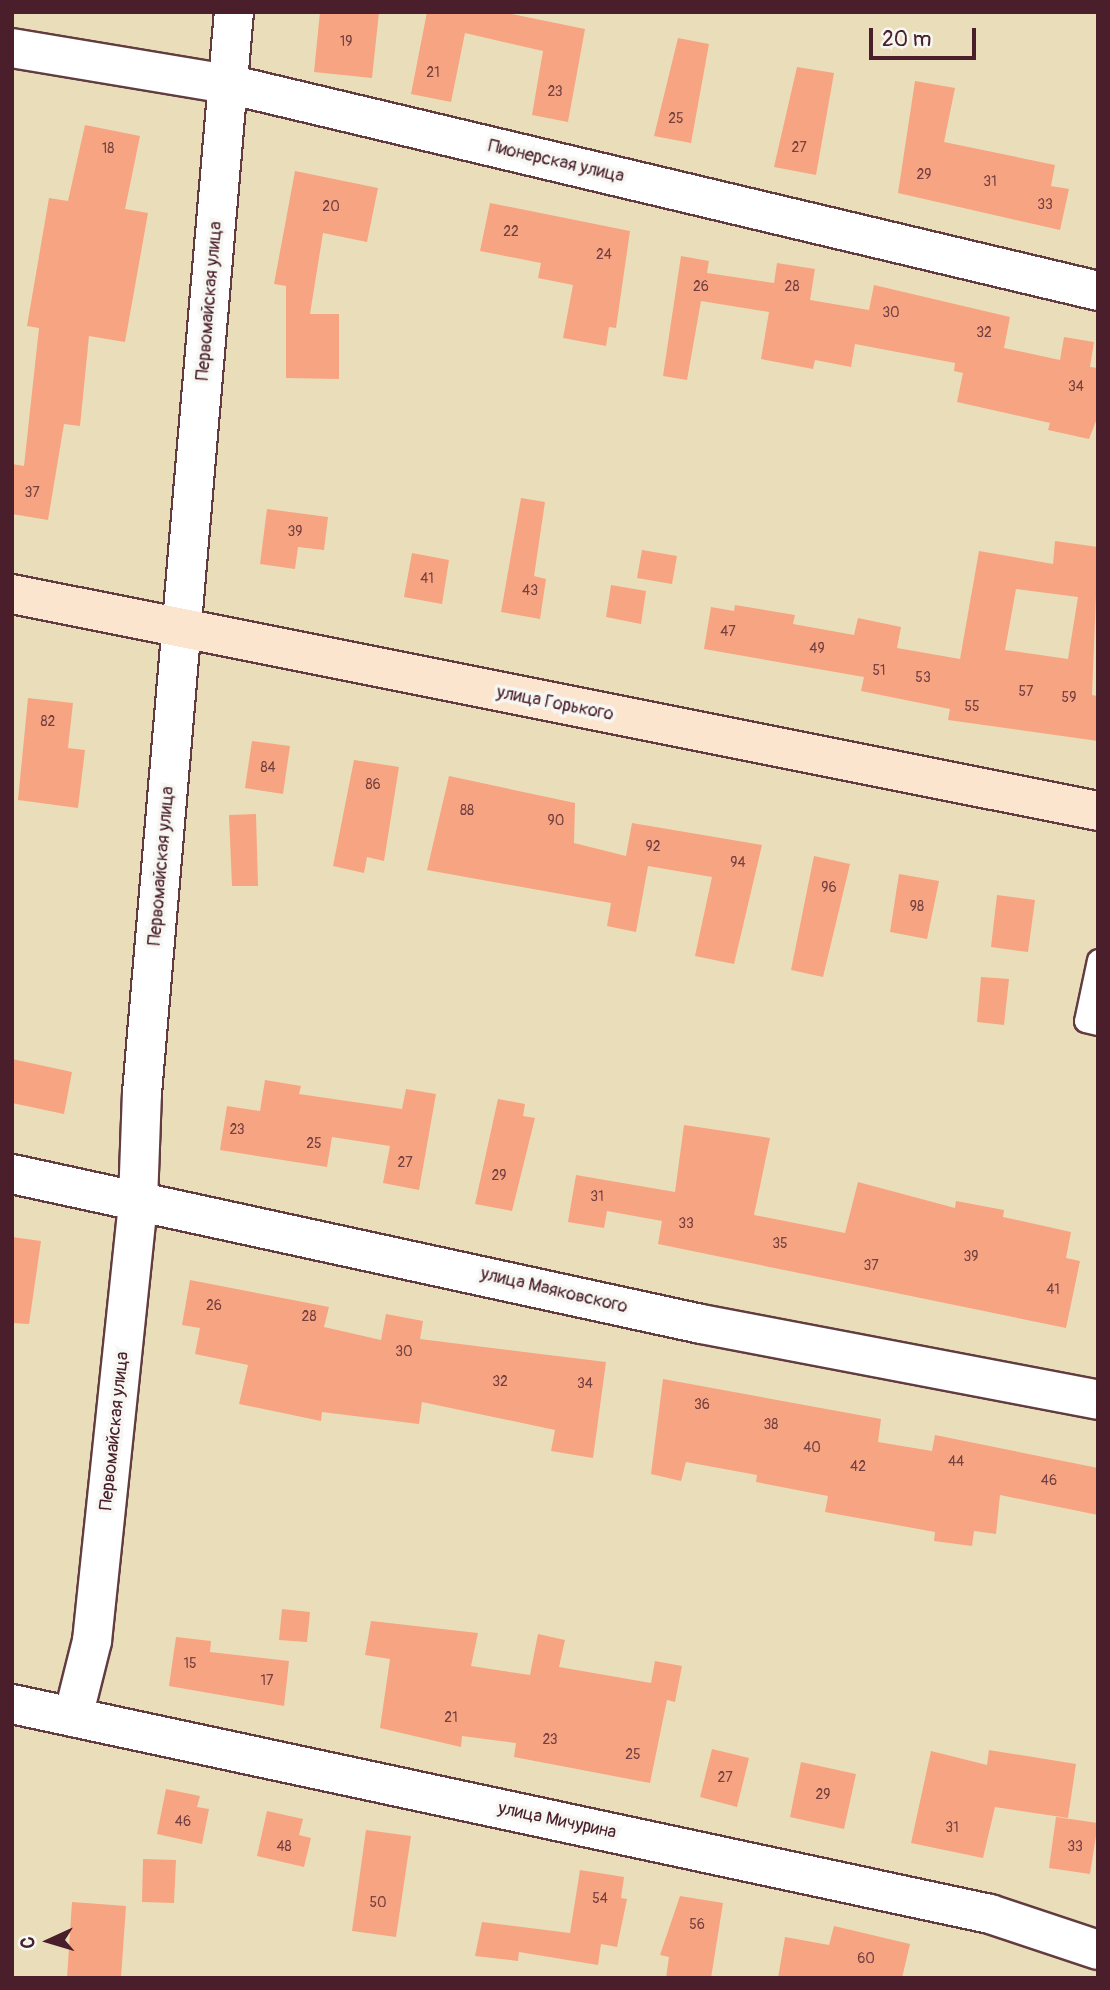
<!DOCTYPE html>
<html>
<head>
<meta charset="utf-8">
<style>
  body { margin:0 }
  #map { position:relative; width:1110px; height:1990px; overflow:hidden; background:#eadeba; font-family:Pangolin,sans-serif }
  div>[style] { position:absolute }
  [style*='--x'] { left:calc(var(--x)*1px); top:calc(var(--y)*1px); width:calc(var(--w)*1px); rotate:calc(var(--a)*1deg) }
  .building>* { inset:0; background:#f7a482 }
  .roads { filter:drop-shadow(2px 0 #623c40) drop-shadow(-2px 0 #623c40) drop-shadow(0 2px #623c40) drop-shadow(0 -2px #623c40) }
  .lane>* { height:21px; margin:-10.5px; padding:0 10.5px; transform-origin:10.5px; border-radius:10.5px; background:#fff }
  .street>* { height:38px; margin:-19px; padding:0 19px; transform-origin:19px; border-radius:19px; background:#fff }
  .secondary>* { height:38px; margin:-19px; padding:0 19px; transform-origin:19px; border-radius:19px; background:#fce5cf }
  span { translate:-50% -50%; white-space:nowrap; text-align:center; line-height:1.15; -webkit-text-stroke:7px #f6f6f2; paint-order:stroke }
  .number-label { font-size:14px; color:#754041 }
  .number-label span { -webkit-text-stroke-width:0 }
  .street-label { font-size:18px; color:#4a1f2b }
  .frame { position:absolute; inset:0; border:14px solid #4a1f2b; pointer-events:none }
  .north { position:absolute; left:14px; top:1906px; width:70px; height:70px; -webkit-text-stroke:5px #f6f6f2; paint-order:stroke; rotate:266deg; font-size:19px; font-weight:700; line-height:28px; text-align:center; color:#4a1f2b }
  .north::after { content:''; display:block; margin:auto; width:24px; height:32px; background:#4a1f2b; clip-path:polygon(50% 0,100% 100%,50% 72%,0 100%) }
  .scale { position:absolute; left:869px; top:28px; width:107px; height:32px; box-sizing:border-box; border:4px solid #4a1f2b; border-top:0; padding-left:9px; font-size:21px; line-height:24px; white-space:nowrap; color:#4a1f2b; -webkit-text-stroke:5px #f6f6f2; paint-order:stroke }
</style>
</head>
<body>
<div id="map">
  <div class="building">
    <div style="clip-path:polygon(320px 12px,379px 12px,372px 78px,314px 72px)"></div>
    <div style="clip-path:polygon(427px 12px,502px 12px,585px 29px,568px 122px,532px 115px,543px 51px,465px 33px,451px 102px,411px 94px)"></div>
    <div style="clip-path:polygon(678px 38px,709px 44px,691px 143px,654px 136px)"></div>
    <div style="clip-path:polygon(797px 67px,834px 73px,816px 175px,774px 167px)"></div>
    <div style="clip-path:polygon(915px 81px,955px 88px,944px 142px,1055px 165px,1051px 186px,1069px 189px,1060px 230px,898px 193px)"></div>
    <div style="clip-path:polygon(85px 125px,140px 136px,125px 209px,148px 213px,125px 342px,89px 336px,80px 426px,64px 424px,48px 520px,12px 514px,12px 464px,24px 466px,39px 328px,27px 326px,49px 198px,68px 201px)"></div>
    <div style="clip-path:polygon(295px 171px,378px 188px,367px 242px,323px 233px,310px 314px,339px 314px,339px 379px,286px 378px,286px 286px,274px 284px)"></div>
    <div style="clip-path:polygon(490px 203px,630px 231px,616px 328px,609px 327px,606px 346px,563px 338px,573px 285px,538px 278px,541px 263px,480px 251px)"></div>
    <div style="clip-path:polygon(681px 256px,709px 261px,707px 273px,774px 283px,777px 263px,815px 269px,810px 300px,869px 310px,874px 285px,1010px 317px,1004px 348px,1060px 360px,1064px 337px,1094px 342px,1090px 367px,1098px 368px,1098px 416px,1089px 439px,1048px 430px,1050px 423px,957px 402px,963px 373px,954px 371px,955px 363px,855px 344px,851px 367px,815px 360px,813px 369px,761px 359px,769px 312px,701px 301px,687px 380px,663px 376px)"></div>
    <div style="clip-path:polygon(521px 498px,545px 502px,534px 576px,546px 579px,540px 619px,501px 612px)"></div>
    <div style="clip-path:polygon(267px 509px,328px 517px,324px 550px,298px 547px,295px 569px,260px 564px)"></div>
    <div style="clip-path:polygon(evenodd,1055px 541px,1098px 547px,1092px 695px,1098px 696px,1098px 741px,948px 720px,950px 709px,861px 691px,864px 677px,704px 649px,711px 607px,734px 611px,735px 605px,795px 615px,793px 624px,854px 635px,858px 618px,901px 627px,897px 648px,960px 659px,979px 551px,1053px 564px,1055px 541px,1016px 589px,1078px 597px,1068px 659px,1005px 650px,1016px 589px)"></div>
    <div style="clip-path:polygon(642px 550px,677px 556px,672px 584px,637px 578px)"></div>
    <div style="clip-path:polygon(412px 553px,449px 560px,442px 604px,404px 597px)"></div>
    <div style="clip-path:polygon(611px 585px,646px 591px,641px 624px,606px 617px)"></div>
    <div style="clip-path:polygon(28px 698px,73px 703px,68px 748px,85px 750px,78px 808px,18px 800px)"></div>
    <div style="clip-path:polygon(252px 741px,290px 746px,283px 794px,245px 788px)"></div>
    <div style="clip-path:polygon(354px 760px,399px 767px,384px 861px,367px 857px,364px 873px,333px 866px)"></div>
    <div style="clip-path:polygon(449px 776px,575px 803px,574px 843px,626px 856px,632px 823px,762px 845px,734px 964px,695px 956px,712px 877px,648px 866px,636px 932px,607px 926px,611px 903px,427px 870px)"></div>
    <div style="clip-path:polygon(256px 814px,258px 886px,232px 886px,229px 815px)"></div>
    <div style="clip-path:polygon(814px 856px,850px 864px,823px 977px,791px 970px)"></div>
    <div style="clip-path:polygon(899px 874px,939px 881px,927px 939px,890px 932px)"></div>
    <div style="clip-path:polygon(997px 895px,1035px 900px,1028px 952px,991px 947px)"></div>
    <div style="clip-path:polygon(981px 977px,1009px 979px,1004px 1025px,977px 1022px)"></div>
    <div style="clip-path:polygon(12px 1059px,72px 1072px,64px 1114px,12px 1103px)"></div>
    <div style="clip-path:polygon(265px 1080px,301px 1086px,299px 1094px,402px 1109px,406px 1089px,436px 1094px,419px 1190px,383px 1183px,390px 1146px,332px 1137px,327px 1167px,220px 1150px,227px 1106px,260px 1111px)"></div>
    <div style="clip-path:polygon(498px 1099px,525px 1104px,523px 1116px,535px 1118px,512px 1211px,475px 1204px)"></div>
    <div style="clip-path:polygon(684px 1125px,770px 1138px,754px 1215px,845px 1233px,858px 1182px,955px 1208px,956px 1201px,1004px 1210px,1003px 1217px,1071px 1232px,1066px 1258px,1080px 1261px,1066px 1328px,658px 1244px,662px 1221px,607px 1211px,604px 1228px,568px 1222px,576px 1175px,675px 1192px)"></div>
    <div style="clip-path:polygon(12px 1237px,41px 1241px,29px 1324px,12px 1323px)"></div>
    <div style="clip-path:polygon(190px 1280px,329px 1307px,324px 1327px,381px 1340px,386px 1314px,423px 1321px,420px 1339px,606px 1362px,593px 1458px,551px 1451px,555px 1430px,422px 1402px,419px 1424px,322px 1412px,321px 1421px,239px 1404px,248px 1365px,195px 1354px,200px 1328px,182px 1325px)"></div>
    <div style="clip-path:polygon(663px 1379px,881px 1419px,878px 1442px,932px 1451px,935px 1435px,1098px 1468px,1098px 1515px,1000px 1495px,996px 1534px,974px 1531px,972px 1546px,934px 1541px,935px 1532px,825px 1512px,828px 1496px,756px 1482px,757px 1475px,686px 1462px,681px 1481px,651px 1474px)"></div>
    <div style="clip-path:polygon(282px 1609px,310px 1612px,307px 1642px,279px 1640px)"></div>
    <div style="clip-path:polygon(371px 1621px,478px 1633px,471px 1666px,530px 1675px,538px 1634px,565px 1640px,559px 1667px,651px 1683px,655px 1661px,682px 1666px,675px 1702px,667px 1700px,650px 1783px,514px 1757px,516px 1743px,462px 1736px,461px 1747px,380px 1728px,390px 1659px,365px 1655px)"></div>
    <div style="clip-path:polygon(176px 1637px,211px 1641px,210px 1652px,289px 1661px,284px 1706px,169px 1686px)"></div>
    <div style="clip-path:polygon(712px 1749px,749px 1758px,737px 1807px,700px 1797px)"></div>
    <div style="clip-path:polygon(989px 1750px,1076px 1764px,1068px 1818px,995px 1807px,983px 1858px,911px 1843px,931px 1751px,987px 1765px)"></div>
    <div style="clip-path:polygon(801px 1762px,856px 1774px,844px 1829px,790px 1817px)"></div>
    <div style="clip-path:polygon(166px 1789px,200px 1796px,197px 1807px,209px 1809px,202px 1844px,157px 1834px)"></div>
    <div style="clip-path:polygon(267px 1811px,303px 1819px,299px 1835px,311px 1838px,304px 1867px,257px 1856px)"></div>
    <div style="clip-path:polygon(1056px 1817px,1098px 1823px,1090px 1874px,1049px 1868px)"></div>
    <div style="clip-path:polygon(366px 1830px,411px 1836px,396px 1937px,352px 1931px)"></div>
    <div style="clip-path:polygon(143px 1859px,176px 1860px,174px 1903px,142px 1902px)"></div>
    <div style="clip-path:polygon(580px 1870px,624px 1877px,621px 1898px,627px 1899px,617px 1947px,601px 1944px,598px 1965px,519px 1952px,518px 1961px,475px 1956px,482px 1922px,570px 1933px)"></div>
    <div style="clip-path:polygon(680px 1896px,723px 1903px,711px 1978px,666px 1978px,669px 1957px,660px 1955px)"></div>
    <div style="clip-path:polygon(72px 1902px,126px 1906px,121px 1978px,67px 1978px)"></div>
    <div style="clip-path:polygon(834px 1926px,910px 1944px,902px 1978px,778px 1978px,785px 1937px,829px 1945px)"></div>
  </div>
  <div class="roads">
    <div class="lane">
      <div style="--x:1098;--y:960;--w:62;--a:102"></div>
      <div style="--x:1085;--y:1021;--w:13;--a:13"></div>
    </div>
    <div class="street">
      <div style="--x:12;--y:48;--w:219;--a:9.5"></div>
      <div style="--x:228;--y:84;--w:894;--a:13.38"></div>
      <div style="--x:12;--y:1174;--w:705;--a:12.28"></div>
      <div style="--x:701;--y:1324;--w:404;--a:10.8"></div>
      <div style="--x:12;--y:1704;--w:1000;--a:12.12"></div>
      <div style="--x:990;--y:1914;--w:114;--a:18.4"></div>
      <div style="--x:73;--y:1717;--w:78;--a:-76"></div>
      <div style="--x:92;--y:1641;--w:442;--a:-84"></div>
      <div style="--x:138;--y:1201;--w:108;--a:-87.9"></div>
      <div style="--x:142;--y:1093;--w:1085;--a:-85.14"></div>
    </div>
    <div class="secondary">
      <div style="--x:12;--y:594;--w:1107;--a:11.3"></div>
    </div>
  </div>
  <div class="number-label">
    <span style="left:346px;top:42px">19</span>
    <span style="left:433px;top:73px">21</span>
    <span style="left:555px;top:92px">23</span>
    <span style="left:676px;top:119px">25</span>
    <span style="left:799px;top:148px">27</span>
    <span style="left:108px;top:149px">18</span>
    <span style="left:924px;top:175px">29</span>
    <span style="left:990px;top:182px">31</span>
    <span style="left:1045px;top:205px">33</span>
    <span style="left:331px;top:207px">20</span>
    <span style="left:511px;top:232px">22</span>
    <span style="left:604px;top:255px">24</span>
    <span style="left:701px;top:287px">26</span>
    <span style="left:792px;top:287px">28</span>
    <span style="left:891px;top:313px">30</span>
    <span style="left:984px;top:333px">32</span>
    <span style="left:1076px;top:387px">34</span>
    <span style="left:32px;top:493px">37</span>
    <span style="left:295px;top:532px">39</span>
    <span style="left:427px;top:579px">41</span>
    <span style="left:530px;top:591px">43</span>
    <span style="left:728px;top:632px">47</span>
    <span style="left:817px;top:649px">49</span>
    <span style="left:879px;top:671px">51</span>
    <span style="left:923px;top:678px">53</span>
    <span style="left:1026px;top:692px">57</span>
    <span style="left:1069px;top:698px">59</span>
    <span style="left:972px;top:707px">55</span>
    <span style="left:48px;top:722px">82</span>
    <span style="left:268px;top:768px">84</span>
    <span style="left:373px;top:785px">86</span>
    <span style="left:467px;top:811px">88</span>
    <span style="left:556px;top:821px">90</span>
    <span style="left:653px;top:847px">92</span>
    <span style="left:738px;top:863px">94</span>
    <span style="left:829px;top:888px">96</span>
    <span style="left:917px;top:907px">98</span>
    <span style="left:237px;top:1130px">23</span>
    <span style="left:314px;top:1144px">25</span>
    <span style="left:405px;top:1163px">27</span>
    <span style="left:499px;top:1176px">29</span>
    <span style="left:597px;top:1197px">31</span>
    <span style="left:686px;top:1224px">33</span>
    <span style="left:780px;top:1244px">35</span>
    <span style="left:971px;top:1257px">39</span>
    <span style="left:871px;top:1266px">37</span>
    <span style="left:1053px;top:1290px">41</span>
    <span style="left:214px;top:1306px">26</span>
    <span style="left:309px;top:1317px">28</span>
    <span style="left:404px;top:1352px">30</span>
    <span style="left:500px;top:1382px">32</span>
    <span style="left:585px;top:1384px">34</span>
    <span style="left:702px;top:1405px">36</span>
    <span style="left:771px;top:1425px">38</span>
    <span style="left:812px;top:1448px">40</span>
    <span style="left:956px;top:1462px">44</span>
    <span style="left:858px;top:1467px">42</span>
    <span style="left:1049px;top:1481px">46</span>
    <span style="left:190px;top:1664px">15</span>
    <span style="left:267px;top:1681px">17</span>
    <span style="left:451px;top:1718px">21</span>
    <span style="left:550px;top:1740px">23</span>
    <span style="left:633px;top:1755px">25</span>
    <span style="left:725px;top:1778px">27</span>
    <span style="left:823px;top:1795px">29</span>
    <span style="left:183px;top:1822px">46</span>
    <span style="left:952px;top:1828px">31</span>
    <span style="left:284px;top:1847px">48</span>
    <span style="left:1075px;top:1847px">33</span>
    <span style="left:600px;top:1899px">54</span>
    <span style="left:378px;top:1903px">50</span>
    <span style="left:697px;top:1925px">56</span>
    <span style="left:866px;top:1959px">60</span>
  </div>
  <div class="street-label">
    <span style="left:556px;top:162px;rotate:13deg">Пионерская улица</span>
    <span style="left:210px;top:301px;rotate:-85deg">Первомайская улица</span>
    <span style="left:555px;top:704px;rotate:11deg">улица Горького</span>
    <span style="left:162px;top:866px;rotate:-85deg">Первомайская улица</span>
    <span style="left:554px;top:1291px;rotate:13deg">улица Маяковского</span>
    <span style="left:115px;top:1431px;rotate:-84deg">Первомайская улица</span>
    <span style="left:557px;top:1821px;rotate:12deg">улица Мичурина</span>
  </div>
  <div class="frame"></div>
  <div class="north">С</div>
  <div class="scale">20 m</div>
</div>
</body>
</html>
